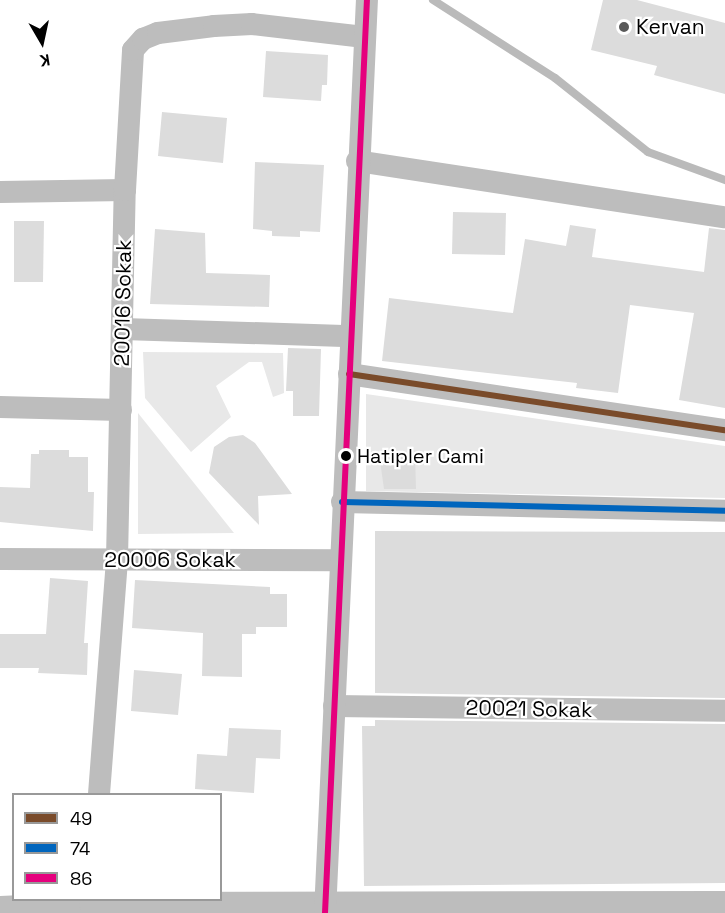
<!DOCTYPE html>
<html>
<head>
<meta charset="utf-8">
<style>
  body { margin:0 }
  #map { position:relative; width:725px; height:913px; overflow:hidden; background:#fff; font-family:"Space Grotesk",sans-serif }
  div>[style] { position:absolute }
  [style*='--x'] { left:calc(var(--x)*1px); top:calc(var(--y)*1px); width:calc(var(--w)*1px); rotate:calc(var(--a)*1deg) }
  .green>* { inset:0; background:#e8e8e8 }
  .stream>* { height:8px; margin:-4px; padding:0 4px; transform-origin:4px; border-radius:4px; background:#bababa }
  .building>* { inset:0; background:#dcdcdc }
  .street>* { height:22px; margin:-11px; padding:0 11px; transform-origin:11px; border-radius:11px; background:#bdbdbd }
  .bus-1>* { height:6px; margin:-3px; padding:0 3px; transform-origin:3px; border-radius:3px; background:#7a4b2a }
  .bus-2>* { height:6px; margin:-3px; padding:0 3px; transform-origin:3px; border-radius:3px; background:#0065bd }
  .bus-3>* { height:6px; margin:-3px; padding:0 3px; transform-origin:3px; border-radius:3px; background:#e5007d }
  .dots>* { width:16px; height:16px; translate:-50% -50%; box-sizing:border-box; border:3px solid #fff; border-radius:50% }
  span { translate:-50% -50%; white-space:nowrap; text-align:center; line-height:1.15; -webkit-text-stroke:4.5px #fff; paint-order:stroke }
  .bus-label { font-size:20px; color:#000 }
  .left { translate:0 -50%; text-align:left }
  .poi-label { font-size:21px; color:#000 }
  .street-label { font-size:21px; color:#000 }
  .legend { position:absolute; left:12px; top:793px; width:210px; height:108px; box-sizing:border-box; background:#fff; border:2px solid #999; margin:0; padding:8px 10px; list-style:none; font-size:18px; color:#000 }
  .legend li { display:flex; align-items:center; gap:12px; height:30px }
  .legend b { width:30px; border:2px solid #999 }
  .north { position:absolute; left:12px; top:12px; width:60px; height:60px; -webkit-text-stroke:4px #fff; paint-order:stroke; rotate:171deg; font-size:16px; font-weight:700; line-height:24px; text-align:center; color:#000 }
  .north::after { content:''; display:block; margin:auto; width:21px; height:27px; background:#000; clip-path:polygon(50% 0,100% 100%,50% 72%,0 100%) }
</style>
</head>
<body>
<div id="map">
  <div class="green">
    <div style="clip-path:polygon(143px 352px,283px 353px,284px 393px,273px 397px,262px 362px,249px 362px,216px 386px,231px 417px,191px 452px,145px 398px)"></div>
    <div style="clip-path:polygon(366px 394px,725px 446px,725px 498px,366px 491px)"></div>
    <div style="clip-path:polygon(138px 413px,234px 533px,138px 534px)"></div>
  </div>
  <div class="stream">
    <div style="--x:433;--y:0;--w:145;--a:32.6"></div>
    <div style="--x:555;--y:78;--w:119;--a:38.5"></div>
    <div style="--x:648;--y:152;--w:82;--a:20"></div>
  </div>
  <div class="building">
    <div style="clip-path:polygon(603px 0,637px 0,725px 23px,725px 94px,654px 75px,657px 66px,591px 50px)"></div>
    <div style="clip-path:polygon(266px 51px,328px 55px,327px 85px,322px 85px,321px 101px,263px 97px)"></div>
    <div style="clip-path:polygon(162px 112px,227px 118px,223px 163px,158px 156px)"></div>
    <div style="clip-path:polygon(255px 162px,324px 165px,320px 232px,300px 231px,300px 237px,272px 236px,272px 231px,253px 229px)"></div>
    <div style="clip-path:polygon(453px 212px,506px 213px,505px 255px,452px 254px)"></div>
    <div style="clip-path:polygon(14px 221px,44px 221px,43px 282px,14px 282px)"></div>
    <div style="clip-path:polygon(570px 225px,596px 229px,592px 257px,704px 272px,709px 228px,725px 230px,725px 408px,679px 400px,694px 313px,630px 305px,618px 393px,576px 388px,577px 383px,382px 361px,389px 298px,513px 313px,525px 239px,566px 246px)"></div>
    <div style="clip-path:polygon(155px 229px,205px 233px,206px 273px,270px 275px,269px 307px,150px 304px)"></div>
    <div style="clip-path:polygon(288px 348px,321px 349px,319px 416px,293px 416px,293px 391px,286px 391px)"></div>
    <div style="clip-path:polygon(243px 435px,255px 443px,292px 494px,258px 496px,259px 525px,209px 473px,214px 447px,229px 437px)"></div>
    <div style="clip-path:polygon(39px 450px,69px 450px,69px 457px,88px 457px,88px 492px,94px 492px,93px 531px,0 522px,0 487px,30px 488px,31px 454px,39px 454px)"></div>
    <div style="clip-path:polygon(415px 453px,416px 489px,384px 489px,379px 454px)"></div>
    <div style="clip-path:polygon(375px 531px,725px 532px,725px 698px,375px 693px)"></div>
    <div style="clip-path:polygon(50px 578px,88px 581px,84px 643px,88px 643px,87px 675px,38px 673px,39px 668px,0 668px,0 634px,46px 634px)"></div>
    <div style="clip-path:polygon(135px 580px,270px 587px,270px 594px,287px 594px,287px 627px,256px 627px,256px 634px,242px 634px,242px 677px,202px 676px,203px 633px,132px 628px)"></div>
    <div style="clip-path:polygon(134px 670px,182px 674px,178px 715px,131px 711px)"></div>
    <div style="clip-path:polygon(375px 720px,725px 724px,725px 883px,364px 886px,362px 726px,375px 726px)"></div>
    <div style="clip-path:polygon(229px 728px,281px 730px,280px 759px,256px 758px,254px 793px,195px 789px,197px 754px,227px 756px)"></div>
  </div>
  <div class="street">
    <div style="--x:357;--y:161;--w:372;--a:8.7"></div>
    <div style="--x:0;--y:192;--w:125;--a:-0.9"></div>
    <div style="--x:123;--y:329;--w:228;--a:1.8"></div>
    <div style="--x:349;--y:374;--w:380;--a:8.5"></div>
    <div style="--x:0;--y:407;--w:121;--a:1.4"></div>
    <div style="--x:342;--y:502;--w:383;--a:1.3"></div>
    <div style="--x:0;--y:559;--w:340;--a:0.2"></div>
    <div style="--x:334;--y:706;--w:391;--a:0.7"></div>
    <div style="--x:99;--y:794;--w:236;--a:-85.6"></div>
    <div style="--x:117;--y:559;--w:369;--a:-88.8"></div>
    <div style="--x:125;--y:190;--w:140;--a:-86.7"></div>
    <div style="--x:133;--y:50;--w:15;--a:-48"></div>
    <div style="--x:143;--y:39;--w:16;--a:-22"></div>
    <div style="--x:158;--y:33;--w:56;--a:-7.1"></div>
    <div style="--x:214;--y:26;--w:38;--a:-3"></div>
    <div style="--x:252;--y:24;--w:113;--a:6.6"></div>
    <div style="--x:0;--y:907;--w:90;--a:-2.5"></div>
    <div style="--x:90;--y:903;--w:635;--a:-0.09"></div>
    <div style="--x:325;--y:913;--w:914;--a:-87.37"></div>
  </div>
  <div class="bus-1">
    <div style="--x:349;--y:374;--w:380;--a:8.5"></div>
  </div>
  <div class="bus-2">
    <div style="--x:342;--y:502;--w:383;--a:1.3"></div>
  </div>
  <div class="bus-3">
    <div style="--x:325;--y:913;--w:914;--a:-87.37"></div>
  </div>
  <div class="dots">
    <div style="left:624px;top:27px;background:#595959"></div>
    <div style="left:346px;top:456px;background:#000"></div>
  </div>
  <div class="bus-label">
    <span class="left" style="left:357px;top:456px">Hatipler Cami</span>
  </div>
  <div class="poi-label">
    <span class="left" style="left:636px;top:27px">Kervan</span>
  </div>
  <div class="street-label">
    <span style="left:123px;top:303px;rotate:-89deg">20016 Sokak</span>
    <span style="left:170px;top:560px">20006 Sokak</span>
    <span style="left:529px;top:709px;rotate:1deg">20021 Sokak</span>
  </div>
  <ul class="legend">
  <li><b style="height:8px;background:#7a4b2a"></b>49</li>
  <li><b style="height:8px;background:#0065bd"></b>74</li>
  <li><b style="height:8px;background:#e5007d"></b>86</li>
  </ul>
  <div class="north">K</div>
</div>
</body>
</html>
